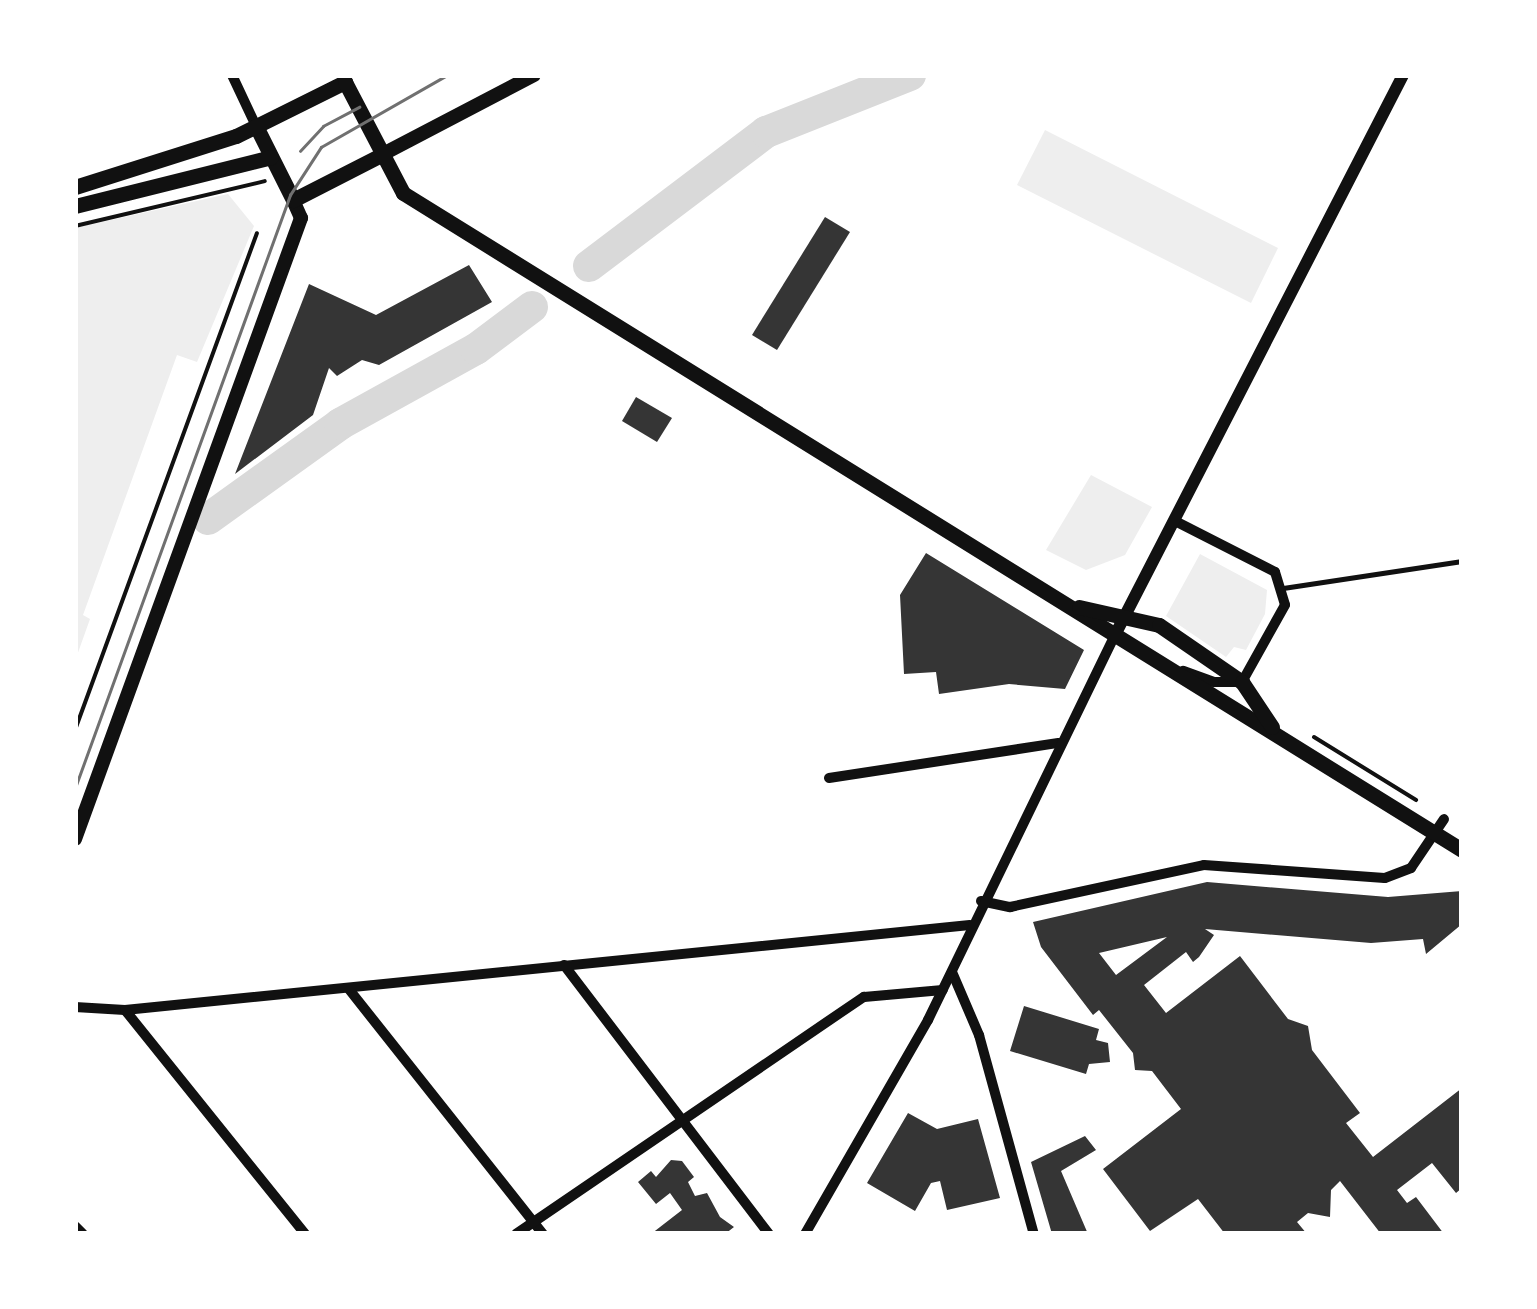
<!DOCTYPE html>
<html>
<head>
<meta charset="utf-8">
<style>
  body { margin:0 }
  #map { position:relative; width:1537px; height:1309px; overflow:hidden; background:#fff; font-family:Signika,sans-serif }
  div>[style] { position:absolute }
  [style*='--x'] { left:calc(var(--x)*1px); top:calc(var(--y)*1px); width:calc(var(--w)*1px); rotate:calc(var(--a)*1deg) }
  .green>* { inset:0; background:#eee }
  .river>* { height:32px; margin:-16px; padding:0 16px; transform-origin:16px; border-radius:16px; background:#d9d9d9 }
  .building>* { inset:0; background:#353535 }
  .path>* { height:4px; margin:-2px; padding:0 2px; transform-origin:2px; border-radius:2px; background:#111 }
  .service>* { height:5px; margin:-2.5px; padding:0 2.5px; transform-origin:2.5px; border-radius:2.5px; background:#111 }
  .minor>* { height:10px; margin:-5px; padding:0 5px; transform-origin:5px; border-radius:5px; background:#111 }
  .tertiary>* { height:12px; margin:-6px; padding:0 6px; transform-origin:6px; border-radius:6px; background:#111 }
  .secondary>* { height:14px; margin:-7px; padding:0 7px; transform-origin:7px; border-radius:7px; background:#111 }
  .primary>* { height:15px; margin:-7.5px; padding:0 7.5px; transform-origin:7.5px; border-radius:7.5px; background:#111 }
  .tram>* { height:2.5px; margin:-1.25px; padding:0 1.25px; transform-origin:1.25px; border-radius:1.25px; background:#707070 }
  span { translate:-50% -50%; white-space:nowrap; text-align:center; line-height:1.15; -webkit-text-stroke:9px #fff; paint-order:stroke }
  .frame { position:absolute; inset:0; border:78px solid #fff; pointer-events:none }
</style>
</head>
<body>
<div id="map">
  <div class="green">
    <div style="clip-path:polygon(1045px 130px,1278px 248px,1251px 303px,1017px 185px)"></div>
    <div style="clip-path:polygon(228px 194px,254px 226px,197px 362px,177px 355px,83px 615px,90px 619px,75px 661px,75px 228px)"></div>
    <div style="clip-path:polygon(1091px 475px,1152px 507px,1125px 555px,1086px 570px,1046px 550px)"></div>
    <div style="clip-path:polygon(1200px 554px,1267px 590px,1265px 614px,1246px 650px,1234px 647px,1226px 657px,1166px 616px)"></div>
  </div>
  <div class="river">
    <div style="--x:589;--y:266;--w:222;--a:-37.1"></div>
    <div style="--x:766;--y:132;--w:155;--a:-21.6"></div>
    <div style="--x:208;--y:519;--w:163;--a:-35.7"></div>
    <div style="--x:340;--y:424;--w:155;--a:-28.9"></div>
    <div style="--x:476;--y:349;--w:70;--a:-36.9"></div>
  </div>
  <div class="building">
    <div style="clip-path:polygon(825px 217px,850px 232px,777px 350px,752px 335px)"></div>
    <div style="clip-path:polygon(469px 265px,492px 302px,379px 365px,362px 360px,337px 376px,329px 368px,313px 415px,235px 474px,309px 284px,376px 315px)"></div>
    <div style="clip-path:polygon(636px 397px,672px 418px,657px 442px,622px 421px)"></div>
    <div style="clip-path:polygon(926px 553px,1084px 650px,1065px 689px,1009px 684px,939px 694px,936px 672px,904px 674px,900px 595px)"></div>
    <div style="clip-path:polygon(evenodd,1207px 882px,1388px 897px,1462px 891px,1462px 924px,1426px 954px,1423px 939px,1371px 943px,1205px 929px,1214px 935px,1199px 957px,1193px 962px,1186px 952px,1144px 985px,1166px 1013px,1240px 956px,1288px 1019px,1308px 1026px,1312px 1050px,1360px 1113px,1346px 1123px,1373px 1157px,1462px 1088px,1462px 1188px,1456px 1193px,1432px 1163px,1397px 1190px,1407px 1203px,1416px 1197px,1444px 1234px,1381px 1234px,1340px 1181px,1331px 1190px,1330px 1217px,1308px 1213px,1297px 1222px,1307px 1234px,1225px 1234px,1198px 1199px,1150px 1231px,1103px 1169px,1181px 1109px,1152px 1071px,1135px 1070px,1133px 1053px,1099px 1010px,1093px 1015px,1041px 947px,1033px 922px,1207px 882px,1167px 937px,1116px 975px,1099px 953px,1167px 937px)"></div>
    <div style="clip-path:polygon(1024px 1006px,1099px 1029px,1096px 1040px,1108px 1043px,1110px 1062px,1089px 1064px,1086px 1074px,1010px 1051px)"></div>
    <div style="clip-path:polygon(908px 1113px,937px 1129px,978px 1119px,1000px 1198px,947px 1210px,940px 1181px,931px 1183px,915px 1211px,867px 1183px)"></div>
    <div style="clip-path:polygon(1085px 1136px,1096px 1150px,1061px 1171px,1088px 1234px,1052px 1234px,1031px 1162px)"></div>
    <div style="clip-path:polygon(671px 1160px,682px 1161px,694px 1177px,688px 1182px,695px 1196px,707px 1193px,720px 1217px,734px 1227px,725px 1234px,651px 1234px,682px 1210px,670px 1193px,656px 1204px,638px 1182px,651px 1171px,656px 1177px)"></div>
  </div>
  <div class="path">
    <div style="--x:75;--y:226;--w:195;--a:-13.3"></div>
    <div style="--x:75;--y:730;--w:529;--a:-69.89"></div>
    <div style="--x:1314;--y:737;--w:120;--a:31.7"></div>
  </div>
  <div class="service">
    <div style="--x:1283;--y:588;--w:181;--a:-8.6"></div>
  </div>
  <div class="minor">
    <div style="--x:232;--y:75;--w:56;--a:64.8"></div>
    <div style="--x:1177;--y:522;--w:110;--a:27"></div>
    <div style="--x:1275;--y:572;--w:34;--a:73"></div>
    <div style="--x:1285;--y:605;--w:88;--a:119.2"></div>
    <div style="--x:1242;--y:682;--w:28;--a:180"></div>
    <div style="--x:1214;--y:682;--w:33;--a:-160"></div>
    <div style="--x:829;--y:778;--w:232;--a:-8.7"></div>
    <div style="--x:981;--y:901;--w:30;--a:12"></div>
    <div style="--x:1010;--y:907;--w:198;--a:-12.2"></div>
    <div style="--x:1204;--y:865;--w:181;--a:4.1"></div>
    <div style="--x:1385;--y:878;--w:28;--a:-21"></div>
    <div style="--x:1411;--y:868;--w:59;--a:-56"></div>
    <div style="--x:564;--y:965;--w:338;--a:52.7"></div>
    <div style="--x:952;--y:972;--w:69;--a:66.8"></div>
    <div style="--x:979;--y:1035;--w:206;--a:74.6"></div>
    <div style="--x:348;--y:988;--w:314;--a:51.6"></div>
    <div style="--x:75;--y:1007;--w:50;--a:3.4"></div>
    <div style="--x:125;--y:1010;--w:849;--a:-5.74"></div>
    <div style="--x:125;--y:1010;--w:287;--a:51.2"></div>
    <div style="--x:75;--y:1226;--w:11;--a:45"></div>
    <div style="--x:516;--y:1234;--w:421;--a:-34.3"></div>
    <div style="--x:864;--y:997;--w:79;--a:-5.1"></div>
    <div style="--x:805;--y:1234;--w:247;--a:-60.1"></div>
    <div style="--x:928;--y:1020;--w:428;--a:-64.1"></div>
  </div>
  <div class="tertiary">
    <div style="--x:1115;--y:635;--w:630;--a:-62.78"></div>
  </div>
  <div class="secondary">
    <div style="--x:385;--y:153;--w:168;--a:-27.6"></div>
    <div style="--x:75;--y:839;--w:661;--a:-70"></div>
    <div style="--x:301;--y:218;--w:20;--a:-114"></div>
  </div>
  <div class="primary">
    <div style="--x:256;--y:126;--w:83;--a:63.4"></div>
    <div style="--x:293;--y:200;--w:103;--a:-27.1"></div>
    <div style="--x:75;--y:187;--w:169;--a:-17.6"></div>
    <div style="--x:236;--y:136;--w:122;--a:-26.4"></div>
    <div style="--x:345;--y:82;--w:125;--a:62.4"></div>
    <div style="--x:403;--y:193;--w:1246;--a:31.82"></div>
    <div style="--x:75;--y:206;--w:202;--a:-14"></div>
    <div style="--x:1079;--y:607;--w:82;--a:12.7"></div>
    <div style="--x:1159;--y:625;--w:101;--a:34.5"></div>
    <div style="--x:1242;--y:682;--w:54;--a:56.3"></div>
  </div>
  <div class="tram">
    <div style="--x:300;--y:151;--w:34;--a:-47"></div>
    <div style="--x:323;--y:126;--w:41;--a:-27.8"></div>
    <div style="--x:75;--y:788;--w:631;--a:-70.07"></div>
    <div style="--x:290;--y:195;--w:57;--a:-57.1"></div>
    <div style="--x:321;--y:147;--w:145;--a:-29.7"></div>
  </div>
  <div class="frame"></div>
</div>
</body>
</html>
